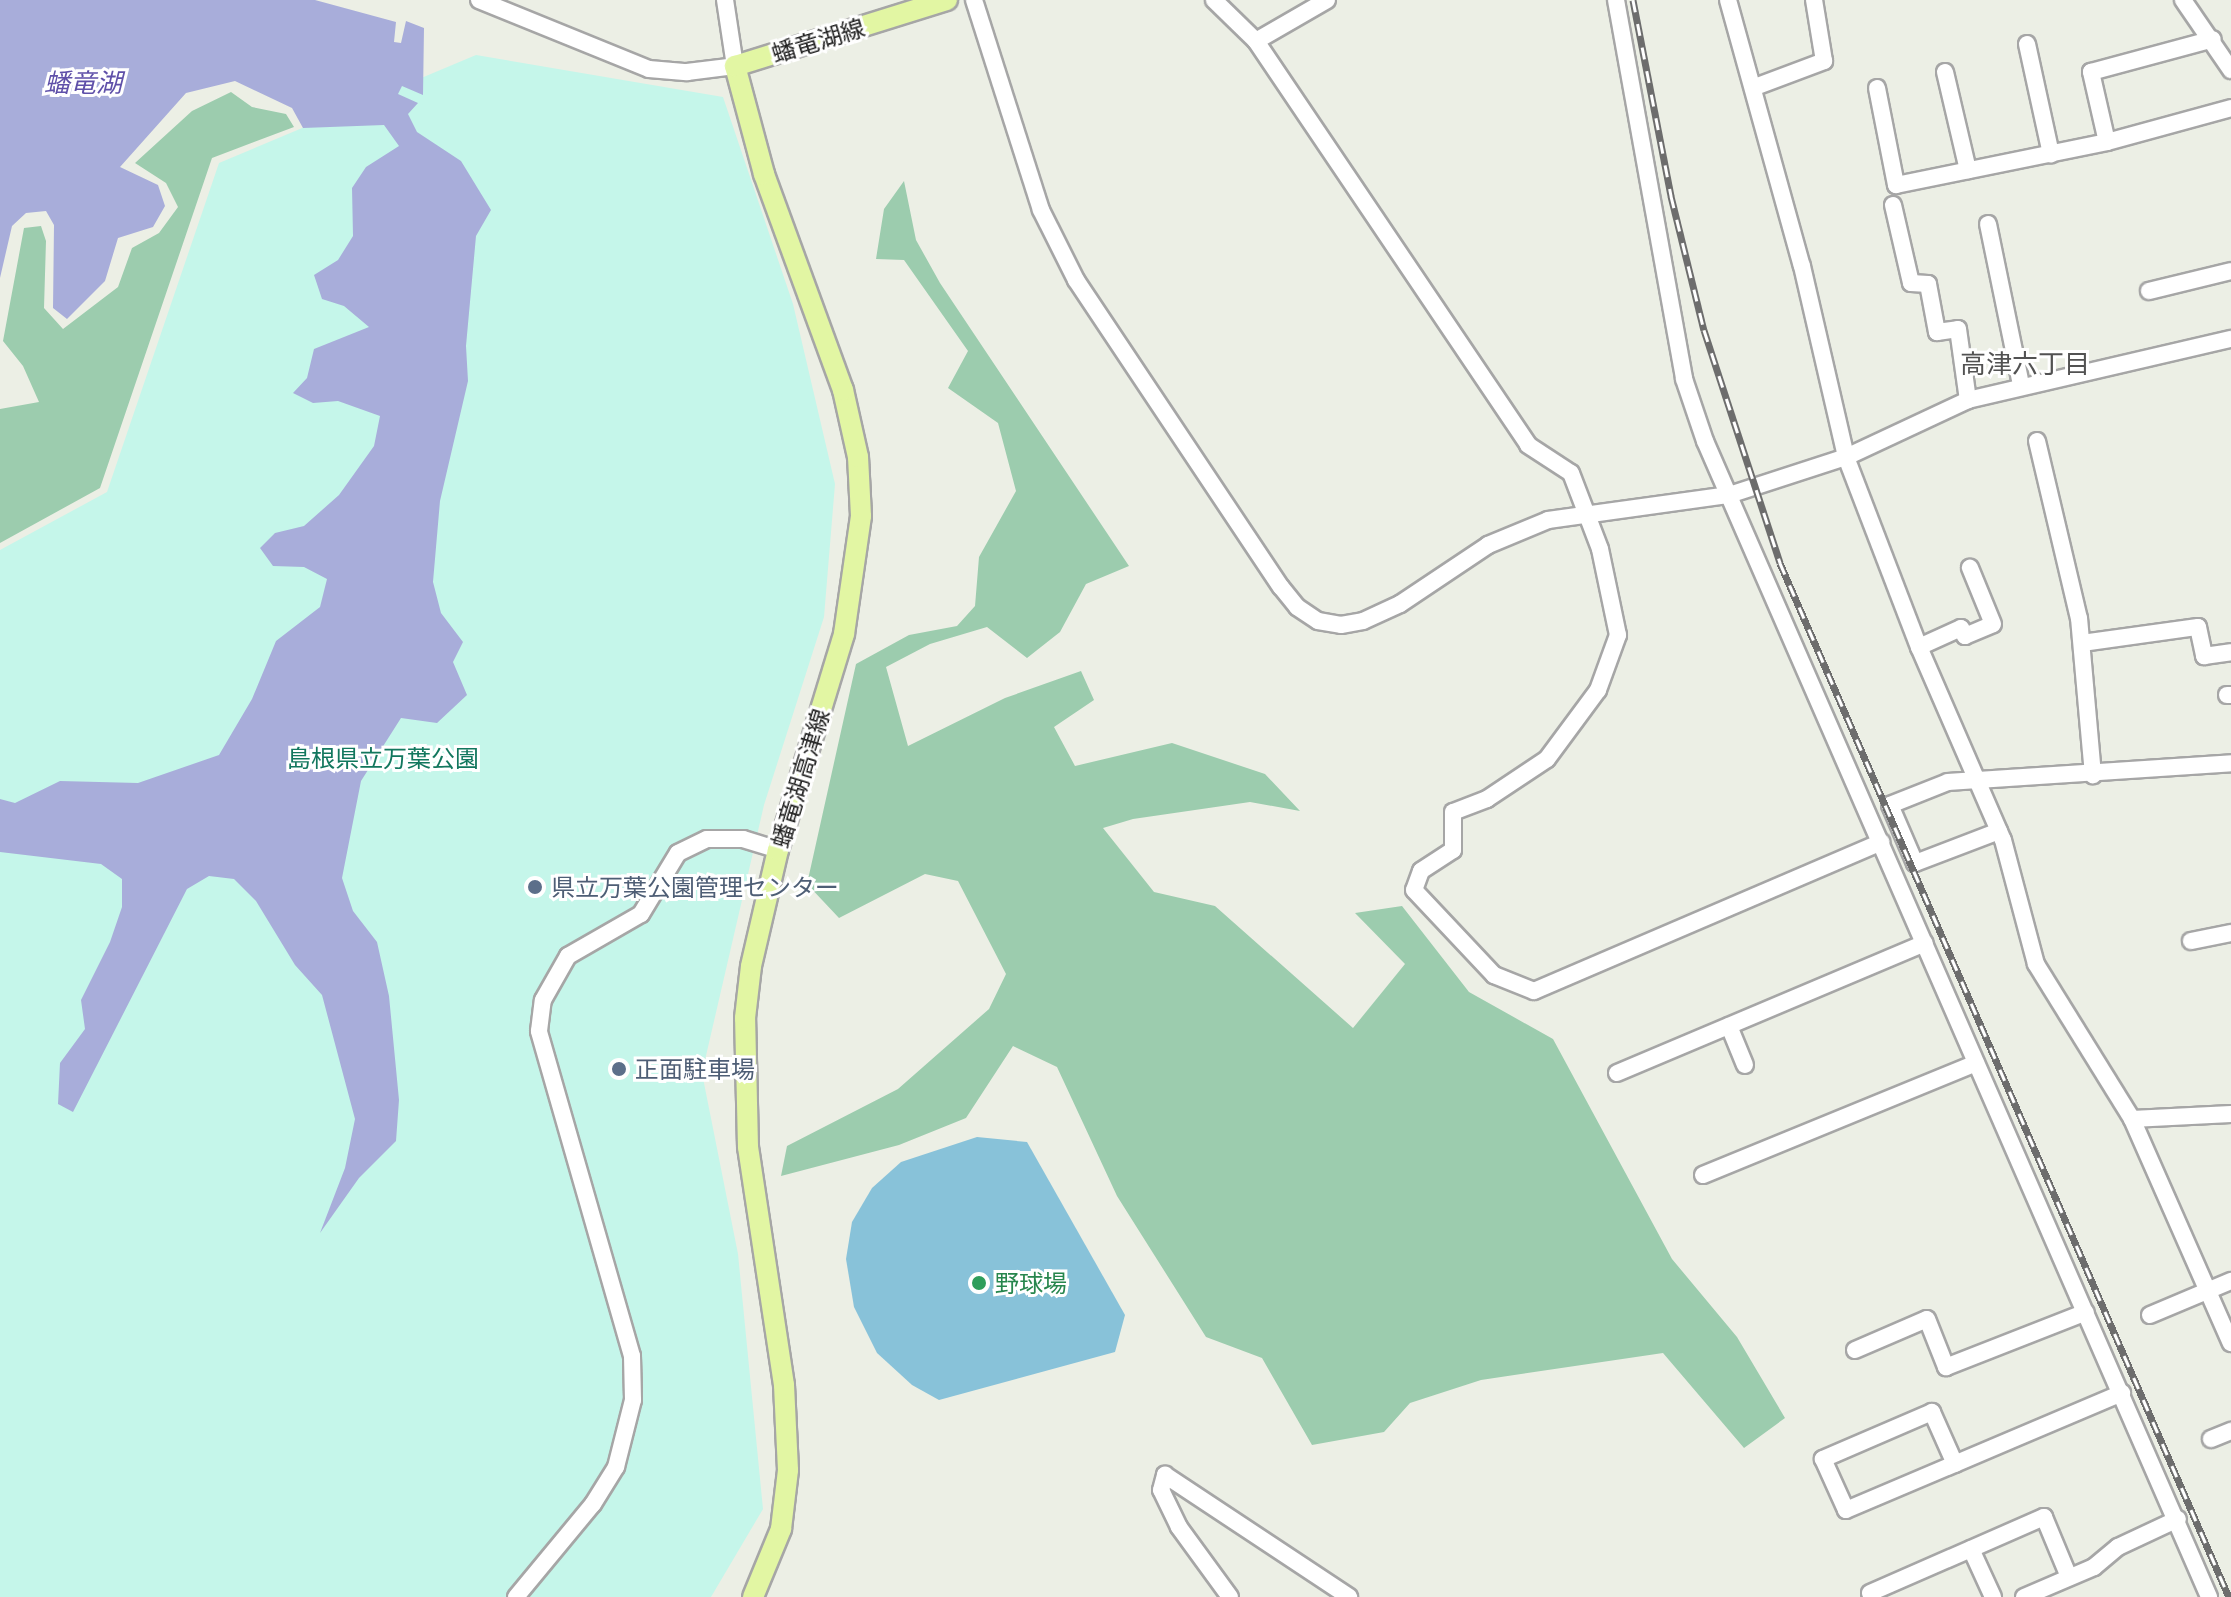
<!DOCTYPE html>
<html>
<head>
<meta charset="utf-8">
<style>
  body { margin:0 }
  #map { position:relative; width:2231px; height:1597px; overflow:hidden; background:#ecefe5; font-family:Lato,"Noto Sans JP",sans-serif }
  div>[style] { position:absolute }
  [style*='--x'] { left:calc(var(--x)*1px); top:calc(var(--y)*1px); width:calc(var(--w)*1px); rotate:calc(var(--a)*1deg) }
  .forest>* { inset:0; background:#9cccae }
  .park>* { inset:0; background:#c5f6ea }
  .pitch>* { inset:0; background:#88c2d9 }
  .water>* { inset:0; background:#a8adda }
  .roads { filter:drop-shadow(2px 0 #a6a6a6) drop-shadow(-2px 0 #a6a6a6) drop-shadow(0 2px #a6a6a6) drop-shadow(0 -2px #a6a6a6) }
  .minor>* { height:16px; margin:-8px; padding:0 8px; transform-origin:8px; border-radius:8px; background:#fff }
  .major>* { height:20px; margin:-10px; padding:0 10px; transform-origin:10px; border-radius:10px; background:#e2f6a3 }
  .rail>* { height:7px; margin-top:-3.5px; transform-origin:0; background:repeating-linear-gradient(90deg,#fff 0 12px,#6d6d6d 0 24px); box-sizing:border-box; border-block:2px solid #6d6d6d }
  .dots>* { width:22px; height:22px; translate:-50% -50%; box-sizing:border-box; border:4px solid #fff; border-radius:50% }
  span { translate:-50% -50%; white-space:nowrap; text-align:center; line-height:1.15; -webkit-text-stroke:6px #fff; paint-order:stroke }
  .street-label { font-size:24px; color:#1f1f1f }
  .park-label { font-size:24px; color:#12775e }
  .service-label { font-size:24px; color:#4e5e75 }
  .left { translate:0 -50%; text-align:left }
  .leisure-label { font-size:24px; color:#27864d }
  .water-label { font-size:26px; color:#5f50a9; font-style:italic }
  .neighbourhood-label { font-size:26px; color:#525252 }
</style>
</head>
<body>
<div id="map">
  <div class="forest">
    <div style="clip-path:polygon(231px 92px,252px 107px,286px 114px,294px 127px,212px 158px,100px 488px,0 543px,0 409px,39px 402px,23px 366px,3px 341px,24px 228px,41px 226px,46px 241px,44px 308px,63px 329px,118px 287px,132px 248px,159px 233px,178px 207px,166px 183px,135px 163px,192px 111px)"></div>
    <div style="clip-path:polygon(904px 181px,916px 240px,940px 283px,1129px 566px,1086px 584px,1060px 632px,1027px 658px,987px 627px,930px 644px,886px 667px,908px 746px,1005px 698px,1081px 671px,1094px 700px,1054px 727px,1075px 766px,1172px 743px,1265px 774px,1300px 811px,1250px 802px,1133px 819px,1103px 828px,1154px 892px,1215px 906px,1353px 1028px,1405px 964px,1355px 913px,1402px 906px,1469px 992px,1553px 1039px,1672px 1259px,1737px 1337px,1785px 1418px,1744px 1448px,1663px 1353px,1481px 1380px,1410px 1403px,1384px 1432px,1312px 1445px,1262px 1358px,1206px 1337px,1117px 1196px,1057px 1067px,1013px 1046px,966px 1118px,899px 1145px,781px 1176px,787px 1146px,898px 1089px,989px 1009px,1006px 974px,958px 881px,925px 874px,839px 918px,807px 884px,856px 664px,909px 635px,957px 626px,975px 606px,979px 557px,1016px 491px,998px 423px,948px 388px,968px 351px,904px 260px,876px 259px,884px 209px)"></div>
  </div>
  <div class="park">
    <div style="clip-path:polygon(476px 55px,723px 97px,793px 304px,835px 484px,824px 617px,764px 805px,702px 1073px,738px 1254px,763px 1509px,711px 1597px,0 1597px,0 550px,107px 492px,219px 163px)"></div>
  </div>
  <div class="pitch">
    <div style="clip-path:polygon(977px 1137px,1027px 1142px,1125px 1315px,1115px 1352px,939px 1400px,912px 1385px,877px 1353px,854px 1307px,846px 1259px,852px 1222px,872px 1188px,901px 1162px)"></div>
  </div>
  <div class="water">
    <div style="clip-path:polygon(0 0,315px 0,396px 22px,394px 42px,401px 43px,406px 21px,424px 28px,423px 95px,402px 86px,398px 94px,418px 103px,408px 114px,417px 132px,461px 161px,491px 210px,476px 236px,466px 346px,468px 381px,440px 501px,433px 582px,441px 613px,463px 642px,453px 662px,467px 695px,437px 723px,401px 718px,361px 781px,342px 878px,353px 911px,377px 942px,389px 996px,399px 1100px,396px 1141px,359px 1178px,320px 1233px,345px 1168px,355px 1119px,322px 995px,295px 965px,256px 901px,234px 879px,209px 876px,187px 889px,73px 1112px,58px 1104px,60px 1063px,85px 1029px,81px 1000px,110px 942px,122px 907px,122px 879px,101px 864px,0 852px,0 799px,15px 803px,60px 781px,138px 783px,219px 755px,252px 699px,276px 641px,320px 607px,327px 579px,304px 567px,273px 566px,260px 548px,275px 533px,304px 526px,339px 495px,374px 446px,380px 416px,338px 401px,313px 403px,293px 393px,307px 378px,314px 349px,369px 327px,344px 306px,322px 299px,314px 275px,338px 260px,353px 236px,352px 188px,366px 167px,399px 146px,384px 125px,303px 128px,292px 108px,235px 81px,186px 93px,120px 167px,158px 185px,165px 206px,153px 227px,118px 238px,105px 281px,67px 319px,53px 308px,54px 225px,46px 211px,26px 213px,12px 226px,0 278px)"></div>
  </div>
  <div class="roads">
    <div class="minor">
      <div style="--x:479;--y:0;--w:183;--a:22.1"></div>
      <div style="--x:649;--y:69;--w:38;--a:5"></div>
      <div style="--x:687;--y:72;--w:48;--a:-7.1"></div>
      <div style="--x:735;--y:66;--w:67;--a:-98.6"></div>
      <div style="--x:974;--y:0;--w:220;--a:72.3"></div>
      <div style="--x:1041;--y:210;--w:78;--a:63.4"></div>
      <div style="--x:1076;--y:280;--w:369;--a:56.3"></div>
      <div style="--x:1281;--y:587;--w:26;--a:51"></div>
      <div style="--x:1297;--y:607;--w:25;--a:34"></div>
      <div style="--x:1318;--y:621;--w:23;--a:10"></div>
      <div style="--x:1341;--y:625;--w:22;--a:-10"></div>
      <div style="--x:1363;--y:621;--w:41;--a:-24.7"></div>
      <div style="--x:1400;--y:604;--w:106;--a:-33.8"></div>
      <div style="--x:1488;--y:545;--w:65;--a:-22.6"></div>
      <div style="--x:1548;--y:520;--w:183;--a:-7.9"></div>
      <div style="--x:1729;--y:495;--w:123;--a:-18"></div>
      <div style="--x:1846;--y:457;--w:135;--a:-25"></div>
      <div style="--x:1968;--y:400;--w:270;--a:-13.1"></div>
      <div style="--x:1214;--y:0;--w:59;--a:44.3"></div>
      <div style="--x:1256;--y:41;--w:487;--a:56"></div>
      <div style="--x:1528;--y:445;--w:51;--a:33.1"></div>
      <div style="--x:1571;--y:473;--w:81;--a:69.1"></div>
      <div style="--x:1600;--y:549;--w:88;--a:78.2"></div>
      <div style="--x:1618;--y:635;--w:59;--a:110"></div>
      <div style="--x:1598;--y:690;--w:86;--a:126.5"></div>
      <div style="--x:1547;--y:759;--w:72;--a:146.3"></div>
      <div style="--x:1487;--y:799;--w:36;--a:159"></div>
      <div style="--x:1453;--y:812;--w:38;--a:90"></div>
      <div style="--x:1453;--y:850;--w:38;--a:147"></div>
      <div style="--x:1421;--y:871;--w:20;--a:110"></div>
      <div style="--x:1414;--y:890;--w:117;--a:46.7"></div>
      <div style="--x:1494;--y:975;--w:43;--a:21.8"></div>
      <div style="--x:1534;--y:991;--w:378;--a:-23.2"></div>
      <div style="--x:1616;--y:0;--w:385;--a:79.8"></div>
      <div style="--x:1684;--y:379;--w:65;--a:71.3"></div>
      <div style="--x:1705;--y:441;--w:1261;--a:66.44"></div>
      <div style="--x:1728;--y:0;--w:276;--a:74.5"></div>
      <div style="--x:1802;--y:266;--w:196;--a:77"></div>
      <div style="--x:1846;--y:457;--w:204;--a:69"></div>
      <div style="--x:1919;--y:647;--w:210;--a:66.5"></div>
      <div style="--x:2003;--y:840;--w:128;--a:75.1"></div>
      <div style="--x:2036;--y:964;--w:182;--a:58.2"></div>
      <div style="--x:2132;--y:1119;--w:245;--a:66.2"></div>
      <div style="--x:2183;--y:0;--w:85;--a:55.6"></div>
      <div style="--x:1256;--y:41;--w:82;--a:-30"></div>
      <div style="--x:2027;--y:44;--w:113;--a:77.7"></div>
      <div style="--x:1945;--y:72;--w:101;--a:76.8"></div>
      <div style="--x:1755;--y:87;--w:74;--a:-20.6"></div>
      <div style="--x:1824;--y:61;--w:62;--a:-99.3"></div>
      <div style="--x:1877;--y:88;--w:99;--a:78.9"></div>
      <div style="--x:1896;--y:185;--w:215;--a:-11.5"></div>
      <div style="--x:2107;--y:142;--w:129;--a:-15.3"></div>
      <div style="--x:2107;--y:142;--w:72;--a:-102.9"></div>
      <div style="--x:2091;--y:72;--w:126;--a:-15.1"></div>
      <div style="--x:1893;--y:205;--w:80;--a:77"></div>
      <div style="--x:1911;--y:283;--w:17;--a:3"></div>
      <div style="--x:1928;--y:284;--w:49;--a:79.4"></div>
      <div style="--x:1937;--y:332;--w:21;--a:-8"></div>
      <div style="--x:1958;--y:329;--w:72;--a:82"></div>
      <div style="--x:1988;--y:224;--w:164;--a:78.4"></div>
      <div style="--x:2149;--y:291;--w:84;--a:-13.7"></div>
      <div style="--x:2037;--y:441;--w:182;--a:76.7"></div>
      <div style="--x:2079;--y:618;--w:158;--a:84.9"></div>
      <div style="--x:2082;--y:643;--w:117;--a:-7.9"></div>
      <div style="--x:2198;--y:627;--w:30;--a:78"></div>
      <div style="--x:2204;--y:656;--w:27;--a:-8"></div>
      <div style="--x:1919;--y:647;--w:46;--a:-24.3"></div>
      <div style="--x:1961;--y:628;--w:9;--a:63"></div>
      <div style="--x:1965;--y:636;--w:30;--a:-23"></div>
      <div style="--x:1993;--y:624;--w:61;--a:-112.3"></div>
      <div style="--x:2227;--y:695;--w:4;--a:0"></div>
      <div style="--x:1999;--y:831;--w:90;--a:159.1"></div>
      <div style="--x:1915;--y:863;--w:63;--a:-113.3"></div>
      <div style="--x:1890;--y:805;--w:62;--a:-21.6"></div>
      <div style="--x:1948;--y:782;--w:284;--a:-3.8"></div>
      <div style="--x:2191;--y:941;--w:41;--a:-11.3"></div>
      <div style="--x:1729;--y:1026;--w:42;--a:67.7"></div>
      <div style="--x:1617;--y:1073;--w:334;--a:-22.9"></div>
      <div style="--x:2132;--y:1119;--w:99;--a:-2.9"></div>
      <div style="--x:1703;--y:1175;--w:295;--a:-22.3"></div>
      <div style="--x:2150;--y:1315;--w:88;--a:-22.8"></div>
      <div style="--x:1855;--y:1350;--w:78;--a:-23.3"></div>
      <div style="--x:1927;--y:1319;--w:52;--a:68.4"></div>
      <div style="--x:1946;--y:1367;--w:150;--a:-21.4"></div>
      <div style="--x:2211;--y:1439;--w:22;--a:-22"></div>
      <div style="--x:1955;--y:1464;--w:57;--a:-113.9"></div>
      <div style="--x:1932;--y:1412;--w:119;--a:156.7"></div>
      <div style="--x:1823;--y:1459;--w:56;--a:65.7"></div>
      <div style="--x:1846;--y:1510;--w:300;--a:-23"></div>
      <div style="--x:1971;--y:1549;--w:53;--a:65.4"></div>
      <div style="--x:1870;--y:1593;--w:190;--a:-23.6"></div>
      <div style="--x:2044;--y:1517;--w:65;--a:67.4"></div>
      <div style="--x:516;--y:1597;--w:121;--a:-50.4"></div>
      <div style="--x:593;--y:1504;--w:44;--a:-58.1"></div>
      <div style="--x:616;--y:1467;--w:69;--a:-75.8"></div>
      <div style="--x:633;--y:1400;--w:44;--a:-91.3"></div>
      <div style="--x:632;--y:1356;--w:338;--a:-106"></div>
      <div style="--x:539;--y:1031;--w:31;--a:-83"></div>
      <div style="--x:543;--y:1000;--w:51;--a:-60.4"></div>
      <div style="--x:568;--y:956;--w:84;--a:-29.9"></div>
      <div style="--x:641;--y:914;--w:71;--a:-58.8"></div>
      <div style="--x:678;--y:853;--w:32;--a:-26"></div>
      <div style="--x:707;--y:839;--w:36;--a:0"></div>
      <div style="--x:743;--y:839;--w:37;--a:17"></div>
      <div style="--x:1230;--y:1597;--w:87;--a:-126.1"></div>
      <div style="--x:1179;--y:1527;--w:41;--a:-115.9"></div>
      <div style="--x:1161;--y:1490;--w:16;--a:-75"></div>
      <div style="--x:1165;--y:1475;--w:221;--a:33.5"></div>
      <div style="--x:2024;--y:1597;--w:76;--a:-23.2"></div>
      <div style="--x:2094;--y:1567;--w:31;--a:-40"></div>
      <div style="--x:2118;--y:1547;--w:66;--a:-25"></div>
    </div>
    <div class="major">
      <div style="--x:753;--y:1597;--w:74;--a:-67.6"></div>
      <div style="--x:781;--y:1529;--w:59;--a:-83.2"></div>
      <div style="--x:788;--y:1470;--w:85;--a:-92.7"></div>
      <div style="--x:784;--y:1385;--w:241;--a:-98.6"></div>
      <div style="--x:748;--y:1147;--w:129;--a:-91.3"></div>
      <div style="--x:745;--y:1018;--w:52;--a:-83.4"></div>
      <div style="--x:751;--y:966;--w:119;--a:-76.9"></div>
      <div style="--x:778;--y:850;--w:226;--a:-73"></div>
      <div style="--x:844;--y:634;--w:119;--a:-81.8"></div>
      <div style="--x:861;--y:516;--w:59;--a:-92.9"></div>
      <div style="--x:858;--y:457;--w:69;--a:-102.6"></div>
      <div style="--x:843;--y:390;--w:230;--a:-110.1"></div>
      <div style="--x:764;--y:174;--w:112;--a:-105"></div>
      <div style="--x:735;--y:66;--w:222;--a:-17.3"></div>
    </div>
  </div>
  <div class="rail">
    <div style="--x:1633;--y:0;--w:200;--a:79"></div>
    <div style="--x:1671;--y:196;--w:138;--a:76.2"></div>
    <div style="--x:1704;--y:330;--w:245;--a:71.9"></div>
    <div style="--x:1780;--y:563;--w:1127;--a:66.53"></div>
  </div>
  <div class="dots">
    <div style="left:535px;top:887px;background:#5c6f8a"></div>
    <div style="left:619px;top:1069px;background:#5c6f8a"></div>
    <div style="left:979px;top:1283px;background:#2e9e5b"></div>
  </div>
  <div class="street-label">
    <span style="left:818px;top:40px;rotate:-17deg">蟠竜湖線</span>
    <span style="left:800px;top:778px;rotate:-73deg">蟠竜湖高津線</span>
  </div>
  <div class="park-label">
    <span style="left:383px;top:758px">島根県立万葉公園</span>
  </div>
  <div class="service-label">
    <span class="left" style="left:551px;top:887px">県立万葉公園管理センター</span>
    <span class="left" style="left:635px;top:1069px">正面駐車場</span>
  </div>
  <div class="leisure-label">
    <span class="left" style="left:995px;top:1283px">野球場</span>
  </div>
  <div class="water-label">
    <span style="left:83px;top:83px">蟠竜湖</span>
  </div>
  <div class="neighbourhood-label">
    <span style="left:2025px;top:364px">高津六丁目</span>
  </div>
</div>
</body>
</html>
